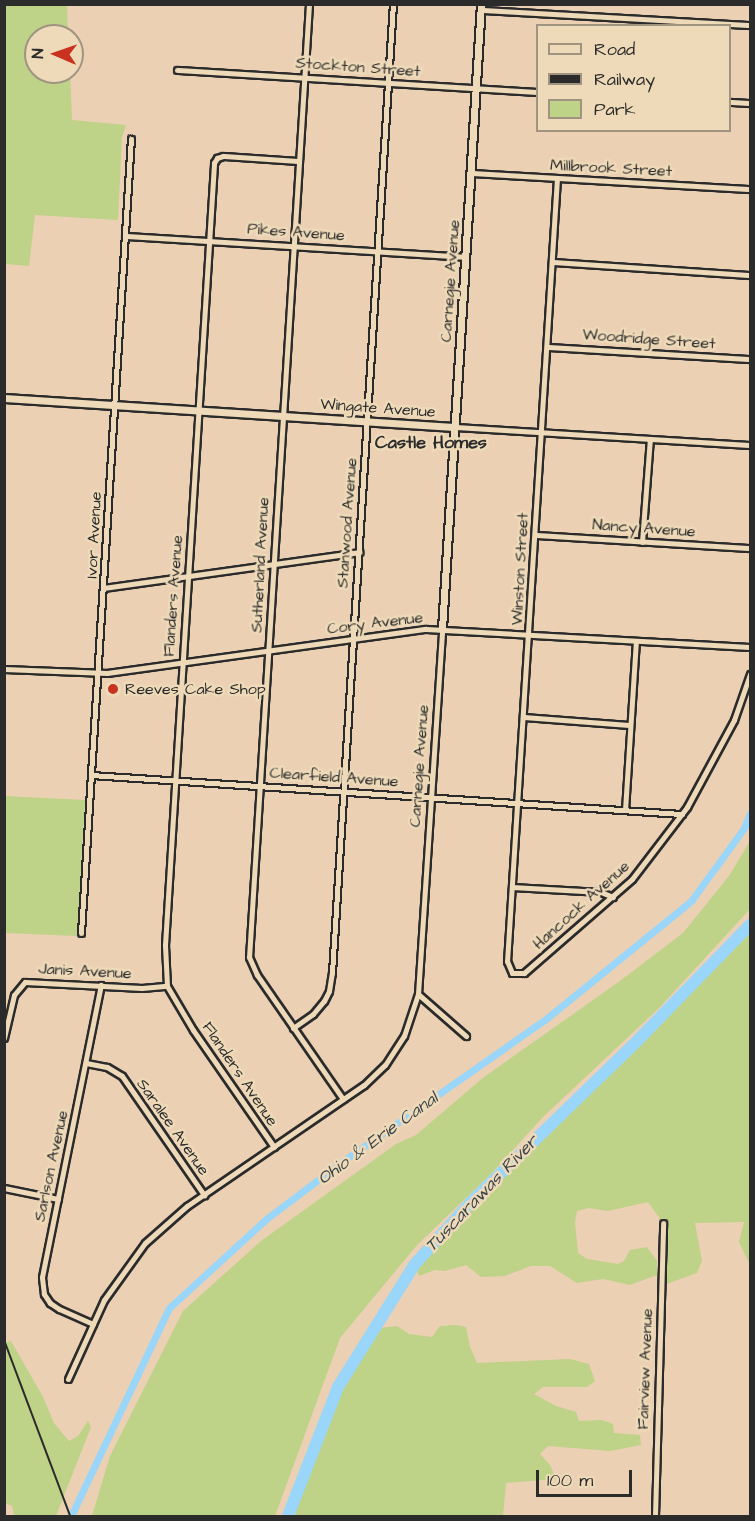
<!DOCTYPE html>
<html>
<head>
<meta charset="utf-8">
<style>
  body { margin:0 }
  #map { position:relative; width:755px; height:1521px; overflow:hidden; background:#ebd0b3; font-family:"Architects Daughter",sans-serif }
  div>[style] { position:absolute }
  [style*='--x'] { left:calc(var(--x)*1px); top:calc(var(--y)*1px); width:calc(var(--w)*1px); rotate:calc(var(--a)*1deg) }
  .green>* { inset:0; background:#bed288 }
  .canal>* { height:7px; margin:-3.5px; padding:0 3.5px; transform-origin:3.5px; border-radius:3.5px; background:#99d6fa }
  .river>* { height:12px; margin:-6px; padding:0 6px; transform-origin:6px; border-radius:6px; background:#99d6fa }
  .roads { filter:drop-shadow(2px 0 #2b2b2b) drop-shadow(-2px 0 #2b2b2b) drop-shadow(0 2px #2b2b2b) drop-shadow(0 -2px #2b2b2b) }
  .street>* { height:5px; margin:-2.5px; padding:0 2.5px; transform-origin:2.5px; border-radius:2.5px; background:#eedab8 }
  .secondary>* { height:7px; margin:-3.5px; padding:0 3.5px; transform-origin:3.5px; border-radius:3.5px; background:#eedab8 }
  .rail>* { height:2px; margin:-1px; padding:0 1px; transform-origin:1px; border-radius:1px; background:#2b2b2b }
  .dots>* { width:16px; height:16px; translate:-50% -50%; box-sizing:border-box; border:3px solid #eedab8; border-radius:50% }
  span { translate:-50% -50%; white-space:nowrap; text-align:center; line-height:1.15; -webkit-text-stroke:5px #eedab8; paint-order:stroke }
  .street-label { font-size:16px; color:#2b2b2b }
  .poi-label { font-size:16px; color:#2b2b2b }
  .left { translate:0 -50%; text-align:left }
  .neighbourhood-label { font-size:18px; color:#2b2b2b; font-weight:700 }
  .water-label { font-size:18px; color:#3c454a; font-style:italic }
  .frame { position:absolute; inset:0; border:6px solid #2b2b2b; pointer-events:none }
  .legend { position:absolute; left:536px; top:24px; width:195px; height:108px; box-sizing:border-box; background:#eedab8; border:2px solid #a09480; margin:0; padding:8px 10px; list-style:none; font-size:18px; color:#2b2b2b }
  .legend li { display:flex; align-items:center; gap:12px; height:30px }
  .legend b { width:30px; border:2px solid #a09480 }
  .north { position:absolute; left:24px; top:24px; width:60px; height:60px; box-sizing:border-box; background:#eedab8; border:2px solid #a09480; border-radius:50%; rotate:272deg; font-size:16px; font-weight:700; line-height:24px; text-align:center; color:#2b2b2b }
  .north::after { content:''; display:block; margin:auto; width:21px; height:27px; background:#c8321e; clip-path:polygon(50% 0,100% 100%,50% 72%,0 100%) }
  .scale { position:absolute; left:536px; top:1470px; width:96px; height:27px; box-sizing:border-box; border:3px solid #2b2b2b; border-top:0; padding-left:8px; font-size:18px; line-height:21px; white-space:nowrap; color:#2b2b2b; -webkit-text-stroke:4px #eedab8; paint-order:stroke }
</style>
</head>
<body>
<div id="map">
  <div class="green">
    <div style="clip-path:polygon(4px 5px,67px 5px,68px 36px,36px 36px,36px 72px,70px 72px,72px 120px,126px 125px,122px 137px,118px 220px,35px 215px,29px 266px,5px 264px)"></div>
    <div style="clip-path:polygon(5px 796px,85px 800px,77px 936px,5px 933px)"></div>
    <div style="clip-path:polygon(750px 841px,750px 909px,660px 1007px,543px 1117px,490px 1175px,417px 1245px,340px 1338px,275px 1516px,92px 1516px,110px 1456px,183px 1311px,261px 1241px,396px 1144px,416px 1135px,484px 1077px,620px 981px,683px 933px,729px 876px)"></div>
    <div style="clip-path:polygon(750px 925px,750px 1265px,739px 1242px,744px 1222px,695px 1223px,702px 1261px,697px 1273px,661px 1286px,663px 1223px,648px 1202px,608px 1211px,589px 1208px,577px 1211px,575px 1222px,578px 1253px,587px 1259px,618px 1264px,624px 1261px,630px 1250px,647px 1247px,657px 1261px,657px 1275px,630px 1285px,603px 1279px,577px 1283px,550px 1266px,531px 1266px,505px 1276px,481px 1277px,466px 1265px,445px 1271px,435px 1270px,419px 1276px,415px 1264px)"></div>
    <div style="clip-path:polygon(456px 1325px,466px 1327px,470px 1347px,477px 1363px,570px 1359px,589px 1364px,595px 1381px,587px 1387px,543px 1387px,534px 1394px,556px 1406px,576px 1412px,579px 1421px,602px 1420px,613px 1424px,614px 1433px,640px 1435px,641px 1445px,610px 1451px,548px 1446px,540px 1454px,550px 1465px,556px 1479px,506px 1483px,503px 1516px,288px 1516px,338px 1387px,374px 1329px,397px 1326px,409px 1334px,432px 1337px,440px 1326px)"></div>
    <div style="clip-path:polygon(11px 1341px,43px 1397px,54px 1423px,69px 1441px,78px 1436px,88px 1421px,91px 1427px,56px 1516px,14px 1516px,12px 1506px,5px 1503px,4px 1343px)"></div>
  </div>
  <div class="canal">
    <div style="--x:71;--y:1516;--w:230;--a:-64.8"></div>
    <div style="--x:169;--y:1308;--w:132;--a:-42.5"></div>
    <div style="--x:266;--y:1219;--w:96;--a:-37"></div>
    <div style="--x:343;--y:1161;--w:249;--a:-35"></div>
    <div style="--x:547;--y:1018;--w:186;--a:-39.1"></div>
    <div style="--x:691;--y:901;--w:90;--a:-54"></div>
    <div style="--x:744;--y:828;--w:16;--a:-68"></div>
  </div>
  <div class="river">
    <div style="--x:288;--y:1516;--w:138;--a:-68.8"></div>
    <div style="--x:338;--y:1387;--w:145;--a:-58"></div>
    <div style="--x:415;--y:1264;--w:84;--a:-47.9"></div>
    <div style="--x:471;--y:1202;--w:231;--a:-44.1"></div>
    <div style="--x:637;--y:1041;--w:162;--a:-45.8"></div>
  </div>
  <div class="roads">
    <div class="street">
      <div style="--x:309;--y:4;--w:955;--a:93.6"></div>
      <div style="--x:249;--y:957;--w:20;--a:66"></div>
      <div style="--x:257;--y:975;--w:151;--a:55.3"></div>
      <div style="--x:481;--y:10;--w:269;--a:3.2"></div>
      <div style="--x:177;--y:70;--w:362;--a:3.5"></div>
      <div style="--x:730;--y:102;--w:20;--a:3"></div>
      <div style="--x:470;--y:173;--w:280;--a:3.3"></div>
      <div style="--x:557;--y:178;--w:785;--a:93.65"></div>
      <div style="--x:507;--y:961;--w:13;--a:67"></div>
      <div style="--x:512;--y:973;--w:12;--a:0"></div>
      <div style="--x:524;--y:973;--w:143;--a:-41"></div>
      <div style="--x:632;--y:879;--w:91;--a:-52.6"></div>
      <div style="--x:687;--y:807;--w:99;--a:-61.6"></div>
      <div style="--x:734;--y:720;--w:49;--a:-70.8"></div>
      <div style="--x:125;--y:236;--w:341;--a:3.5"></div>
      <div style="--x:552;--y:262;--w:198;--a:3.8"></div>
      <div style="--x:547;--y:347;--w:203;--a:3.4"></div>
      <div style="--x:454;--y:427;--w:297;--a:3.5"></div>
      <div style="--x:535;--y:535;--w:215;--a:3.5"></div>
      <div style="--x:642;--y:542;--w:103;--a:-85.6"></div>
      <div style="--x:104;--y:588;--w:258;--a:-8"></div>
      <div style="--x:4;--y:669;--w:103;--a:2.2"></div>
      <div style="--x:107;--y:673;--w:322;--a:-7.9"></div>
      <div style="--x:426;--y:629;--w:324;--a:3.2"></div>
      <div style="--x:523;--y:717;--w:107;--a:4.3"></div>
      <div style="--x:91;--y:775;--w:592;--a:3.78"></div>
      <div style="--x:625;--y:810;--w:169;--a:-86.3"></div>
      <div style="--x:512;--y:887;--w:89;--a:3.2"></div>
      <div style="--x:601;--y:892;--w:13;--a:23"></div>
      <div style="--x:81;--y:933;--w:796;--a:-86.4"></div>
      <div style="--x:418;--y:994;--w:64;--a:41.2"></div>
      <div style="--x:293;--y:1028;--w:24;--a:-35"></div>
      <div style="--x:313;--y:1014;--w:17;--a:-50"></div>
      <div style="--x:324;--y:1001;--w:11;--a:-63"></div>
      <div style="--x:329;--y:991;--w:18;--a:-81"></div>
      <div style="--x:332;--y:973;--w:971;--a:-86.4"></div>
      <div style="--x:4;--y:1038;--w:44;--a:-76.9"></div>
      <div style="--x:14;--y:995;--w:17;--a:-50"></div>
      <div style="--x:25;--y:982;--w:117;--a:2.9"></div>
      <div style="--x:142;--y:988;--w:25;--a:-5"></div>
      <div style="--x:86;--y:1063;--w:21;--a:11"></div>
      <div style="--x:107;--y:1067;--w:17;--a:31"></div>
      <div style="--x:122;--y:1076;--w:145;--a:55.4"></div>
      <div style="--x:274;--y:1147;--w:142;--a:-124.7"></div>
      <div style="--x:193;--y:1030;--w:51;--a:-120.6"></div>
      <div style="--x:167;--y:986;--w:41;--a:-92.8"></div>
      <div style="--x:165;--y:945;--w:784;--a:-86.41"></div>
      <div style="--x:214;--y:163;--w:6;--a:-59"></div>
      <div style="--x:217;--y:158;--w:6;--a:-18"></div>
      <div style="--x:223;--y:156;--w:76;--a:3.8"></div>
      <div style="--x:4;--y:1188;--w:55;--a:11.5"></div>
      <div style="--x:93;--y:1324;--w:37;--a:-156"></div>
      <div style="--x:59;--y:1309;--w:11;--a:-146"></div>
      <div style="--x:50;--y:1303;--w:11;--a:-124"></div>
      <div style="--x:44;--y:1294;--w:17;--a:-97"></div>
      <div style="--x:42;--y:1277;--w:298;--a:-78.6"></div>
      <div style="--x:68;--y:1379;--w:87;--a:-65.5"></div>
      <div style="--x:104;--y:1300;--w:70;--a:-54.3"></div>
      <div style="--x:145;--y:1243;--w:56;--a:-41.4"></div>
      <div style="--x:187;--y:1206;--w:214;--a:-34.4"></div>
      <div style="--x:364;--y:1085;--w:29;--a:-44"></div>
      <div style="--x:385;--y:1065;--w:35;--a:-57"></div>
      <div style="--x:404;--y:1036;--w:44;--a:-71.6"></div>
      <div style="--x:418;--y:994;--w:366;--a:-86.2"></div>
      <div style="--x:655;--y:1516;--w:293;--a:-88.4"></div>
    </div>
    <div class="secondary">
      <div style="--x:4;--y:398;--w:451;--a:3.7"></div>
      <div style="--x:442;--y:629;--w:626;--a:-86.43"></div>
    </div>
  </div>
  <div class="rail">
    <div style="--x:4;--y:1340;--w:188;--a:69.4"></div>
  </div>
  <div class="dots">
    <div style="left:113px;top:689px;background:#c8321e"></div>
  </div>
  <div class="street-label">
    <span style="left:358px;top:67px;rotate:4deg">Stockton Street</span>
    <span style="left:611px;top:168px;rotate:3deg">Millbrook Street</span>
    <span style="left:296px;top:232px;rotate:4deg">Pikes Avenue</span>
    <span style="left:450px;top:281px;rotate:-86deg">Carnegie Avenue</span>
    <span style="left:649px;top:339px;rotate:4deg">Woodridge Street</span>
    <span style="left:378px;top:408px;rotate:4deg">Wingate Avenue</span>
    <span style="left:347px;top:523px;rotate:-86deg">Stanwood Avenue</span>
    <span style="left:644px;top:528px;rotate:4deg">Nancy Avenue</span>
    <span style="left:94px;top:535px;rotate:-87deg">Ivor Avenue</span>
    <span style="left:260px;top:565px;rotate:-87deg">Sutherland Avenue</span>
    <span style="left:520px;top:569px;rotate:-87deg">Winston Street</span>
    <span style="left:173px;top:596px;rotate:-86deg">Flanders Avenue</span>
    <span style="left:375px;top:623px;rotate:-7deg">Cory Avenue</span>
    <span style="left:419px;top:766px;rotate:-86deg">Carnegie Avenue</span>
    <span style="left:334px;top:777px;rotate:4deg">Clearfield Avenue</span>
    <span style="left:581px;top:905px;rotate:-42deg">Hancock Avenue</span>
    <span style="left:85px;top:971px;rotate:3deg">Janis Avenue</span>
    <span style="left:240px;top:1074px;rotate:56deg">Flanders Avenue</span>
    <span style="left:173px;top:1127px;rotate:55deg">Saralee Avenue</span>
    <span style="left:51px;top:1166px;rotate:-78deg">Sarlson Avenue</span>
    <span style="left:645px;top:1369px;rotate:-88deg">Fairview Avenue</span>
  </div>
  <div class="poi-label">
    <span class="left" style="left:125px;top:689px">Reeves Cake Shop</span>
  </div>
  <div class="neighbourhood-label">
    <span style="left:431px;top:443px">Castle Homes</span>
  </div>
  <div class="water-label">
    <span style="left:378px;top:1139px;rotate:-36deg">Ohio &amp; Erie Canal</span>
    <span style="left:482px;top:1194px;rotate:-46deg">Tuscarawas River</span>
  </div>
  <div class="frame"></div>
  <ul class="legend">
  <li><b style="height:8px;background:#eedab8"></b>Road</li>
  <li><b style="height:8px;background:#2b2b2b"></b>Railway</li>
  <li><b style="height:16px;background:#bed288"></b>Park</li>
  </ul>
  <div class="north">N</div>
  <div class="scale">100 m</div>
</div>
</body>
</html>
